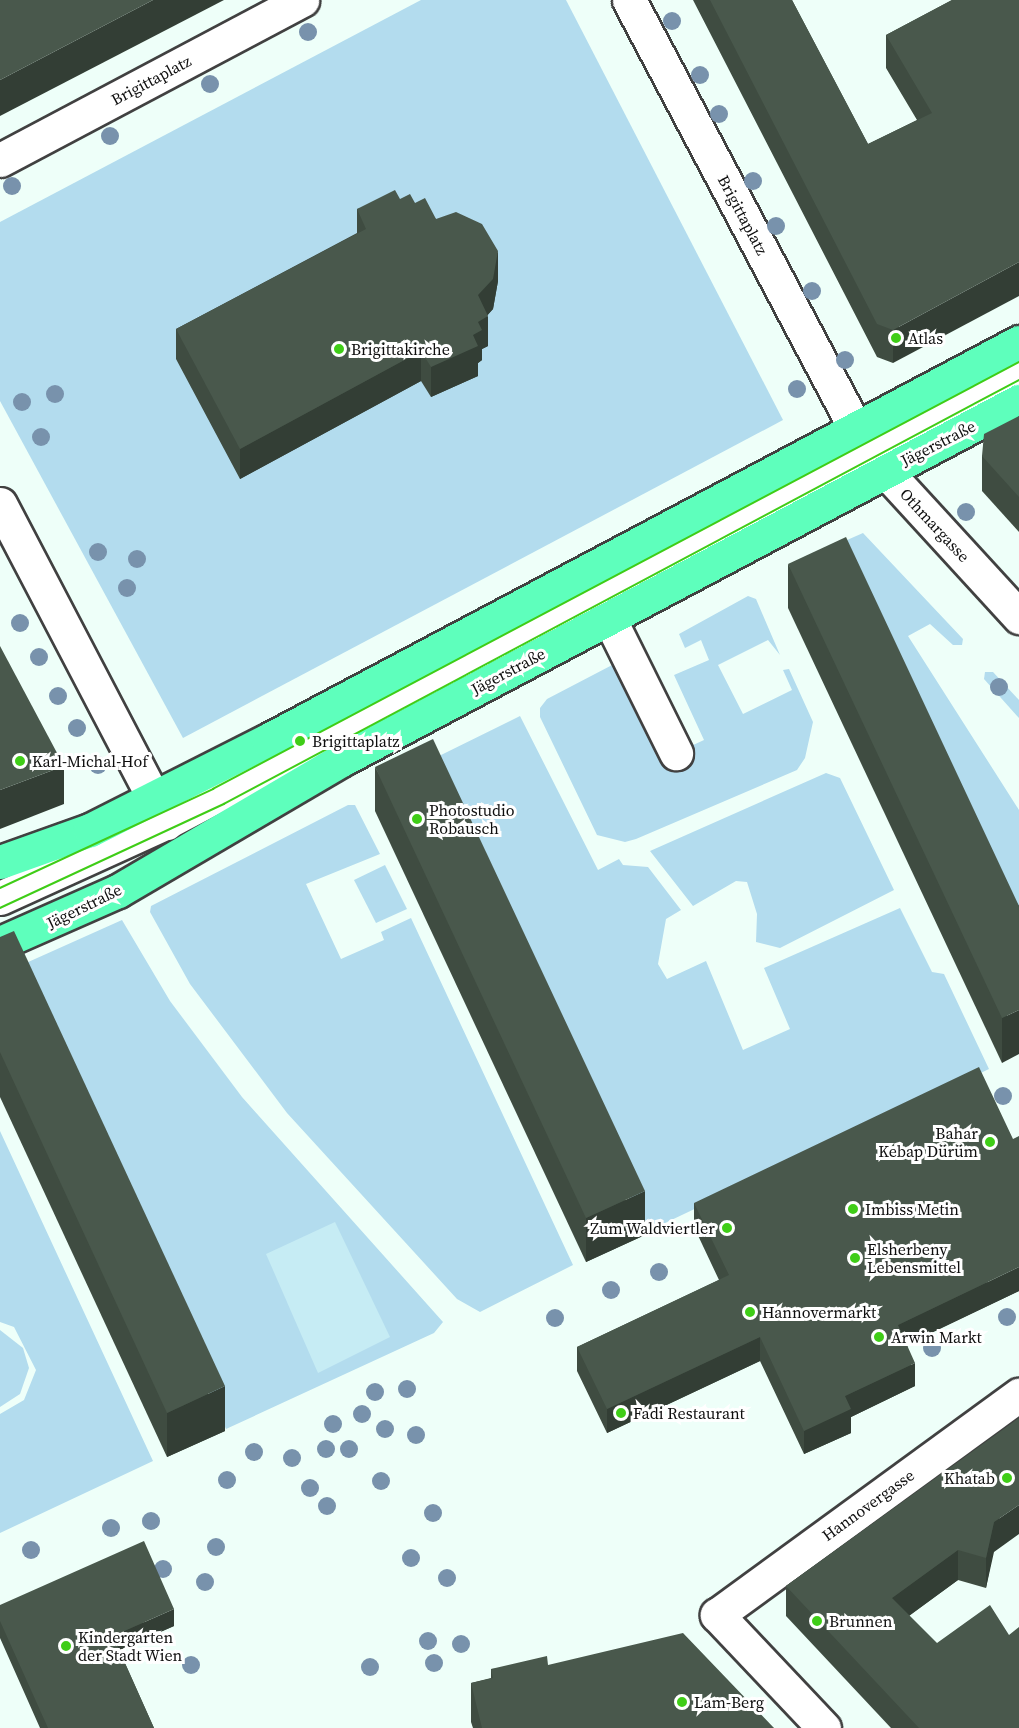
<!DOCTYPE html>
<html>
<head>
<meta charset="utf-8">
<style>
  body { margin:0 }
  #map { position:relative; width:1019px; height:1728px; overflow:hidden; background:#eefff9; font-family:"Source Serif 4",serif }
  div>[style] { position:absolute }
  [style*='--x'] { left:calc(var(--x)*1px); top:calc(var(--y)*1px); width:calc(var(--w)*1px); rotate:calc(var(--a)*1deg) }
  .green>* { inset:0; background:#b3dcee }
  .pitch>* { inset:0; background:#c6ecf4 }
  .roads { filter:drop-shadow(2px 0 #414141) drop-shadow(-2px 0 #414141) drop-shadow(0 2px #414141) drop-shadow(0 -2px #414141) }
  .minor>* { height:33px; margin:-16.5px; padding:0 16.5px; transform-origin:16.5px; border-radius:16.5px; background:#fff }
  .major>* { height:33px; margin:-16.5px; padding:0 16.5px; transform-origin:16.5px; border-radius:16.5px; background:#5effbc }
  .tram>* { height:1.5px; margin:-0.75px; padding:0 0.75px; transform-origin:0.75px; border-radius:0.75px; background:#3fcd17 }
  .trees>* { width:18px; height:18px; margin:-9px; border-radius:50%; background:#7892ac }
  .wall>* { inset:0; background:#3f4c41 }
  .shaded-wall>* { inset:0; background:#333e35 }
  .building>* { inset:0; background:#49584c }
  .dots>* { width:16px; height:16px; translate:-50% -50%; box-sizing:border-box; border:3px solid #fff; border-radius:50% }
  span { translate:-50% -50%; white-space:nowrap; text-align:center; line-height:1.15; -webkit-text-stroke:6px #fff; paint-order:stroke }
  .street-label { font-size:16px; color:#0e0e0e }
  .poi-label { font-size:16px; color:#0e0e0e }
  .left { translate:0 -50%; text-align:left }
  .right { translate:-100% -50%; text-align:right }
</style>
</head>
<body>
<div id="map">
  <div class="green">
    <div style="clip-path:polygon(421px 0,566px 0,783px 420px,183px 738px,0 401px,0 222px)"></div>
    <div style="clip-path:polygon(863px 533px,963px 639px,962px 645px,953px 645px,930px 624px,908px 636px,1019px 810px,1019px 922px,838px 544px)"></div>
    <div style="clip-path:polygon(748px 596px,756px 599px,780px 655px,768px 640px,718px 665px,743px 714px,792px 690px,783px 670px,789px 669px,813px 722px,805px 758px,797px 770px,636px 839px,625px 842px,597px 835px,540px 717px,540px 708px,547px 699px,616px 663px,665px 758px,704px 740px,674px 675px,709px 660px,701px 640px,685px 648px,679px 634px)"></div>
    <div style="clip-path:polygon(985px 672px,993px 672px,1019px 700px,1019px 718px,984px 679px)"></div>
    <div style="clip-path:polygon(520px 716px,598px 870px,619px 859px,623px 865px,648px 867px,681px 910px,666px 919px,658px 964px,667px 979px,706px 961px,743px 1050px,790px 1029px,764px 968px,900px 908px,932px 972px,944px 974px,989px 1069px,644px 1233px,439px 756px)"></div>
    <div style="clip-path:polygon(826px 773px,840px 778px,894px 890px,780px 948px,756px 942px,757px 914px,747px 882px,736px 881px,693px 906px,650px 851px)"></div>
    <div style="clip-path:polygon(348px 805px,355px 805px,380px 854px,306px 884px,341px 959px,384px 940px,381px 932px,411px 918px,573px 1265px,480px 1312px,457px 1299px,287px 1113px,190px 984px,150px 912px,151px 906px)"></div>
    <div style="clip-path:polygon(385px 865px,407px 909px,376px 923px,354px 880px)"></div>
    <div style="clip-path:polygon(122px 920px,170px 1001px,242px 1097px,443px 1322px,434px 1333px,226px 1429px,42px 1034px,26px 963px)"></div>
    <div style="clip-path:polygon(0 1131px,153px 1461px,0 1533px,0 1414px,24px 1400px,36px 1370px,14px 1327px,0 1322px)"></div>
    <div style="clip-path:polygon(0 1330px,23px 1348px,29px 1368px,20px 1394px,0 1407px)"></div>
  </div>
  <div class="pitch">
    <div style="clip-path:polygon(335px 1222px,390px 1337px,318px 1373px,266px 1254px)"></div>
  </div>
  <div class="roads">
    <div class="minor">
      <div style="--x:629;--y:0;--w:511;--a:62.13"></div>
      <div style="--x:868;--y:452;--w:224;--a:47.5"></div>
      <div style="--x:0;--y:160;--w:342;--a:-27.9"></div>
      <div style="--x:0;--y:504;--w:360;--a:62.4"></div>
      <div style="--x:605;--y:592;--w:26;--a:81"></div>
      <div style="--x:609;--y:618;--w:151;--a:63.6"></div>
      <div style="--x:0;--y:898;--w:183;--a:-24.5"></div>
      <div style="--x:167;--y:822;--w:964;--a:-27.84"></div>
      <div style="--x:824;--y:1728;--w:156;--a:-133.4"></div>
      <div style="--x:717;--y:1615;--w:374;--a:-36.1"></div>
    </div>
    <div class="major">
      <div style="--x:0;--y:862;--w:96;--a:-19.6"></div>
      <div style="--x:90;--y:830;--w:199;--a:-26.8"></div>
      <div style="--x:268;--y:740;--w:850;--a:-27.92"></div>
      <div style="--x:0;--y:943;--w:129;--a:-23.8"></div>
      <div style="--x:118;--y:891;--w:261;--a:-30.4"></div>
      <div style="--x:343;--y:759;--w:765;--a:-27.91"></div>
    </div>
  </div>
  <div class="tram">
    <div style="--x:0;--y:888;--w:235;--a:-24.9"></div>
    <div style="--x:213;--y:789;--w:912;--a:-27.91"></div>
    <div style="--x:0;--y:908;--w:247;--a:-24.9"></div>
    <div style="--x:224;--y:804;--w:901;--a:-28.07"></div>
  </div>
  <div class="trees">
    <div style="left:672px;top:21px"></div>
    <div style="left:308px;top:32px"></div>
    <div style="left:700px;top:75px"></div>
    <div style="left:210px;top:84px"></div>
    <div style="left:719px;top:114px"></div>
    <div style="left:110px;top:136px"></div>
    <div style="left:753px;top:181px"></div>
    <div style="left:12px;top:186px"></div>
    <div style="left:776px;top:226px"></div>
    <div style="left:812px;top:291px"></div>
    <div style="left:845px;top:360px"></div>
    <div style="left:797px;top:389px"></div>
    <div style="left:55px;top:394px"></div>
    <div style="left:22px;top:402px"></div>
    <div style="left:41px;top:437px"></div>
    <div style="left:966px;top:512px"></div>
    <div style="left:98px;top:552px"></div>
    <div style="left:137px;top:559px"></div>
    <div style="left:127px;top:588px"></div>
    <div style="left:20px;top:623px"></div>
    <div style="left:39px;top:657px"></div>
    <div style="left:999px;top:687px"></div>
    <div style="left:58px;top:696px"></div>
    <div style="left:77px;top:728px"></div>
    <div style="left:98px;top:765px"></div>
    <div style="left:1003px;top:1096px"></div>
    <div style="left:659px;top:1272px"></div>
    <div style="left:611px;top:1290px"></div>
    <div style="left:1007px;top:1317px"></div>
    <div style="left:555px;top:1318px"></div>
    <div style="left:932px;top:1348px"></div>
    <div style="left:407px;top:1389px"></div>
    <div style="left:375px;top:1392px"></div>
    <div style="left:362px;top:1414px"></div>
    <div style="left:333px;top:1424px"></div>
    <div style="left:385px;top:1429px"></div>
    <div style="left:416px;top:1435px"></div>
    <div style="left:326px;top:1449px"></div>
    <div style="left:349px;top:1449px"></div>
    <div style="left:254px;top:1452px"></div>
    <div style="left:292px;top:1458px"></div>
    <div style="left:227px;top:1480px"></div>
    <div style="left:381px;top:1481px"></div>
    <div style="left:310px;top:1488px"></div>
    <div style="left:327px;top:1506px"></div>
    <div style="left:433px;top:1513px"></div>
    <div style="left:151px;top:1521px"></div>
    <div style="left:111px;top:1528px"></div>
    <div style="left:216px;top:1547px"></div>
    <div style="left:31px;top:1550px"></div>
    <div style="left:411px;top:1558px"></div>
    <div style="left:163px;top:1569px"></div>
    <div style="left:447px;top:1578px"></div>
    <div style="left:205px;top:1582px"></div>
    <div style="left:428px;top:1641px"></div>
    <div style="left:461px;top:1644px"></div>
    <div style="left:434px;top:1663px"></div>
    <div style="left:191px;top:1665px"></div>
    <div style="left:370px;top:1667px"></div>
  </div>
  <div class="wall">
    <div style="clip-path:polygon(693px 0,792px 0,868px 144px,917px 120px,886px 68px,886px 35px,952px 0,893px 363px,877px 357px)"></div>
    <div style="clip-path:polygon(400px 199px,415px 203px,436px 219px,498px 281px,493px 309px,487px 315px,488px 346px,482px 349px,482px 360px,478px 363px,478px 376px,431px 397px,421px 381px,240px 479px,176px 359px,176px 329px,357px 233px,357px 209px)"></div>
    <div style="clip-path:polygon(1019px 416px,1019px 532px,982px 491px,982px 456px)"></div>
    <div style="clip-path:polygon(788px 564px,1019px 906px,1002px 1063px,788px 608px)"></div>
    <div style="clip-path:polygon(375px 767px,645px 1235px,586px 1262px,375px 811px)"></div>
    <div style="clip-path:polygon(0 937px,225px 1431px,167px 1457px,0 1097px)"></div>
    <div style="clip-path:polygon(694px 1203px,1019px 1291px,907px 1344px,915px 1386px,851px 1417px,851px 1433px,804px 1454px,760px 1361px,607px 1433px,577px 1371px,577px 1347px,719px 1280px,694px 1227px)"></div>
    <div style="clip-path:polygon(1019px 1418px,986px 1588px,958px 1580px,909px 1616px,1019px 1728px,891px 1728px,786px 1616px,786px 1586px)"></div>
    <div style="clip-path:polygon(0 1605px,174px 1626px,119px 1650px,154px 1728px,40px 1728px,0 1638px)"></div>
    <div style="clip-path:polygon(548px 1665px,774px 1728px,473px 1728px,471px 1722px,471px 1683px,491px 1678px,491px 1669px)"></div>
  </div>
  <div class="shaded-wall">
    <div style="clip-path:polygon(153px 0,224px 0,0 116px,0 80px)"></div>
    <div style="clip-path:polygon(498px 251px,498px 281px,493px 309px,486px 317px,488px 316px,488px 346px,482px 349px,482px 360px,478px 363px,478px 376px,431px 397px,431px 367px,473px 335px,478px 295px)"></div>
    <div style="clip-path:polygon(1019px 262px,1019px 296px,893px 363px,893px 330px)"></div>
    <div style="clip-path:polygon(421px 351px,421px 381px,240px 479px,240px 449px)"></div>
    <div style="clip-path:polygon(64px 766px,64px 804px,0 829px,0 790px)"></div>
    <div style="clip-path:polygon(1019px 1010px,1019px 1054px,1002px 1063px,1002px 1018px)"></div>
    <div style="clip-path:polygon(645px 1191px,645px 1235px,586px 1262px,586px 1218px)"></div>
    <div style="clip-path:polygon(1019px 1267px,1019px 1291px,898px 1349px,898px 1325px)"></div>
    <div style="clip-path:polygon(760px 1337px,760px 1361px,607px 1433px,607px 1409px)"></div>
    <div style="clip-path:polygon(915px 1363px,915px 1386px,851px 1417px,851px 1433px,804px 1454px,804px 1431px,845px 1396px)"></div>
    <div style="clip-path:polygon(225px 1386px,225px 1431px,167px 1457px,167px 1413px)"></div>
    <div style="clip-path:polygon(1019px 1505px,1019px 1534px,994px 1552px,986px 1588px,986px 1558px,994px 1522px)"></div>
    <div style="clip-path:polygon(958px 1550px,958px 1580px,892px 1628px,892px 1598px)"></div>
    <div style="clip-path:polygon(174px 1609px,174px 1626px,113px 1653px,113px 1636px)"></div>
  </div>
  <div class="building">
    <div style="clip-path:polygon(0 0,153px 0,0 80px)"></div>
    <div style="clip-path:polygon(710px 0,792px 0,868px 144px,932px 113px,886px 35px,952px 0,1019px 0,1019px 262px,893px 330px,877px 324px)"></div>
    <div style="clip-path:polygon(395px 190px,400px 199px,410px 194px,415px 203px,425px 198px,436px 219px,456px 212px,482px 224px,498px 251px,493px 279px,478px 295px,488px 316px,478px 322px,482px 330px,473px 335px,478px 346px,431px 367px,421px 351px,240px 449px,176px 329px,366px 229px,357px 209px)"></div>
    <div style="clip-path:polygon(1019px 416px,1019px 497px,982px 456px,984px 434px)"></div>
    <div style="clip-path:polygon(846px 537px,1019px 906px,1019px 1010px,1002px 1018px,788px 564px)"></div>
    <div style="clip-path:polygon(0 646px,64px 766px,0 790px)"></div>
    <div style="clip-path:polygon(433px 739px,645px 1191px,586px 1218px,375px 767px)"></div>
    <div style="clip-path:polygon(14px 931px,225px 1386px,167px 1413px,0 1052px,0 937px)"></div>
    <div style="clip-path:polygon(979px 1067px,1013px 1139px,1019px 1136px,1019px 1267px,898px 1325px,915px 1363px,845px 1396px,851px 1409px,804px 1431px,760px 1337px,607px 1409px,577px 1347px,729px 1275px,694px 1203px)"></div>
    <div style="clip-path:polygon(1019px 1418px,1019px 1505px,994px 1522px,986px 1558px,958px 1550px,892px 1598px,937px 1643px,990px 1605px,1009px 1635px,1019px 1627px,1019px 1728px,919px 1728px,786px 1586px)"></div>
    <div style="clip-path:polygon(144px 1541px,174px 1609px,113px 1636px,154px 1728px,48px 1728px,0 1621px,0 1605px)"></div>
    <div style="clip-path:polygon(683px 1633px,774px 1728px,482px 1728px,471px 1683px,493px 1678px,491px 1669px,547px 1656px,548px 1665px)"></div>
  </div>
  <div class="dots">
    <div style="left:896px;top:338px;background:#3fcd17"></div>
    <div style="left:339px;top:349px;background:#3fcd17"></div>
    <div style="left:300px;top:741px;background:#3fcd17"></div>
    <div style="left:20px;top:761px;background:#3fcd17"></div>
    <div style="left:417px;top:819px;background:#3fcd17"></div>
    <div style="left:990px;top:1142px;background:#3fcd17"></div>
    <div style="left:853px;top:1209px;background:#3fcd17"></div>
    <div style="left:727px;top:1228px;background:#3fcd17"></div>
    <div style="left:855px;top:1258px;background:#3fcd17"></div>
    <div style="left:750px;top:1312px;background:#3fcd17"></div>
    <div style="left:879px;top:1337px;background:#3fcd17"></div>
    <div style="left:621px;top:1413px;background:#3fcd17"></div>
    <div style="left:1007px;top:1478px;background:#3fcd17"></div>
    <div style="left:817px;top:1621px;background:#3fcd17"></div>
    <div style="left:66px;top:1646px;background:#3fcd17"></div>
    <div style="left:682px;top:1702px;background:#3fcd17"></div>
  </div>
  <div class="street-label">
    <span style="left:151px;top:80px;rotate:-28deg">Brigittaplatz</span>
    <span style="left:743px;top:215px;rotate:62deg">Brigittaplatz</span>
    <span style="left:938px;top:443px;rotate:-27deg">Jägerstraße</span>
    <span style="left:935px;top:525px;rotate:47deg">Othmargasse</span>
    <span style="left:508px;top:671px;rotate:-28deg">Jägerstraße</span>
    <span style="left:84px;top:906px;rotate:-26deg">Jägerstraße</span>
    <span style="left:868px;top:1505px;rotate:-36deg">Hannovergasse</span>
  </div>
  <div class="poi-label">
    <span class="left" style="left:908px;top:338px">Atlas</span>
    <span class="left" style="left:351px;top:349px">Brigittakirche</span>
    <span class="left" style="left:312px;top:741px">Brigittaplatz</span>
    <span class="left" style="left:32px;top:761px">Karl-Michal-Hof</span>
    <span class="left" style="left:429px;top:819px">Photostudio<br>Robausch</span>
    <span class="right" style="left:978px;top:1142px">Bahar<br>Kebap Dürüm</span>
    <span class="left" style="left:865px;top:1209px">Imbiss Metin</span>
    <span class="right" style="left:715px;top:1228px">Zum Waldviertler</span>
    <span class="left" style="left:867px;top:1258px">Elsherbeny<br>Lebensmittel</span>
    <span class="left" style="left:762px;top:1312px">Hannovermarkt</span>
    <span class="left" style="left:891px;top:1337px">Arwin Markt</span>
    <span class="left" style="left:633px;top:1413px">Fadi Restaurant</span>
    <span class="right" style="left:995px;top:1478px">Khatab</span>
    <span class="left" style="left:829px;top:1621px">Brunnen</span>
    <span class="left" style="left:78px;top:1646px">Kindergarten<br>der Stadt Wien</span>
    <span class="left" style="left:694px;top:1702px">Lam-Berg</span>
  </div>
</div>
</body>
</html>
